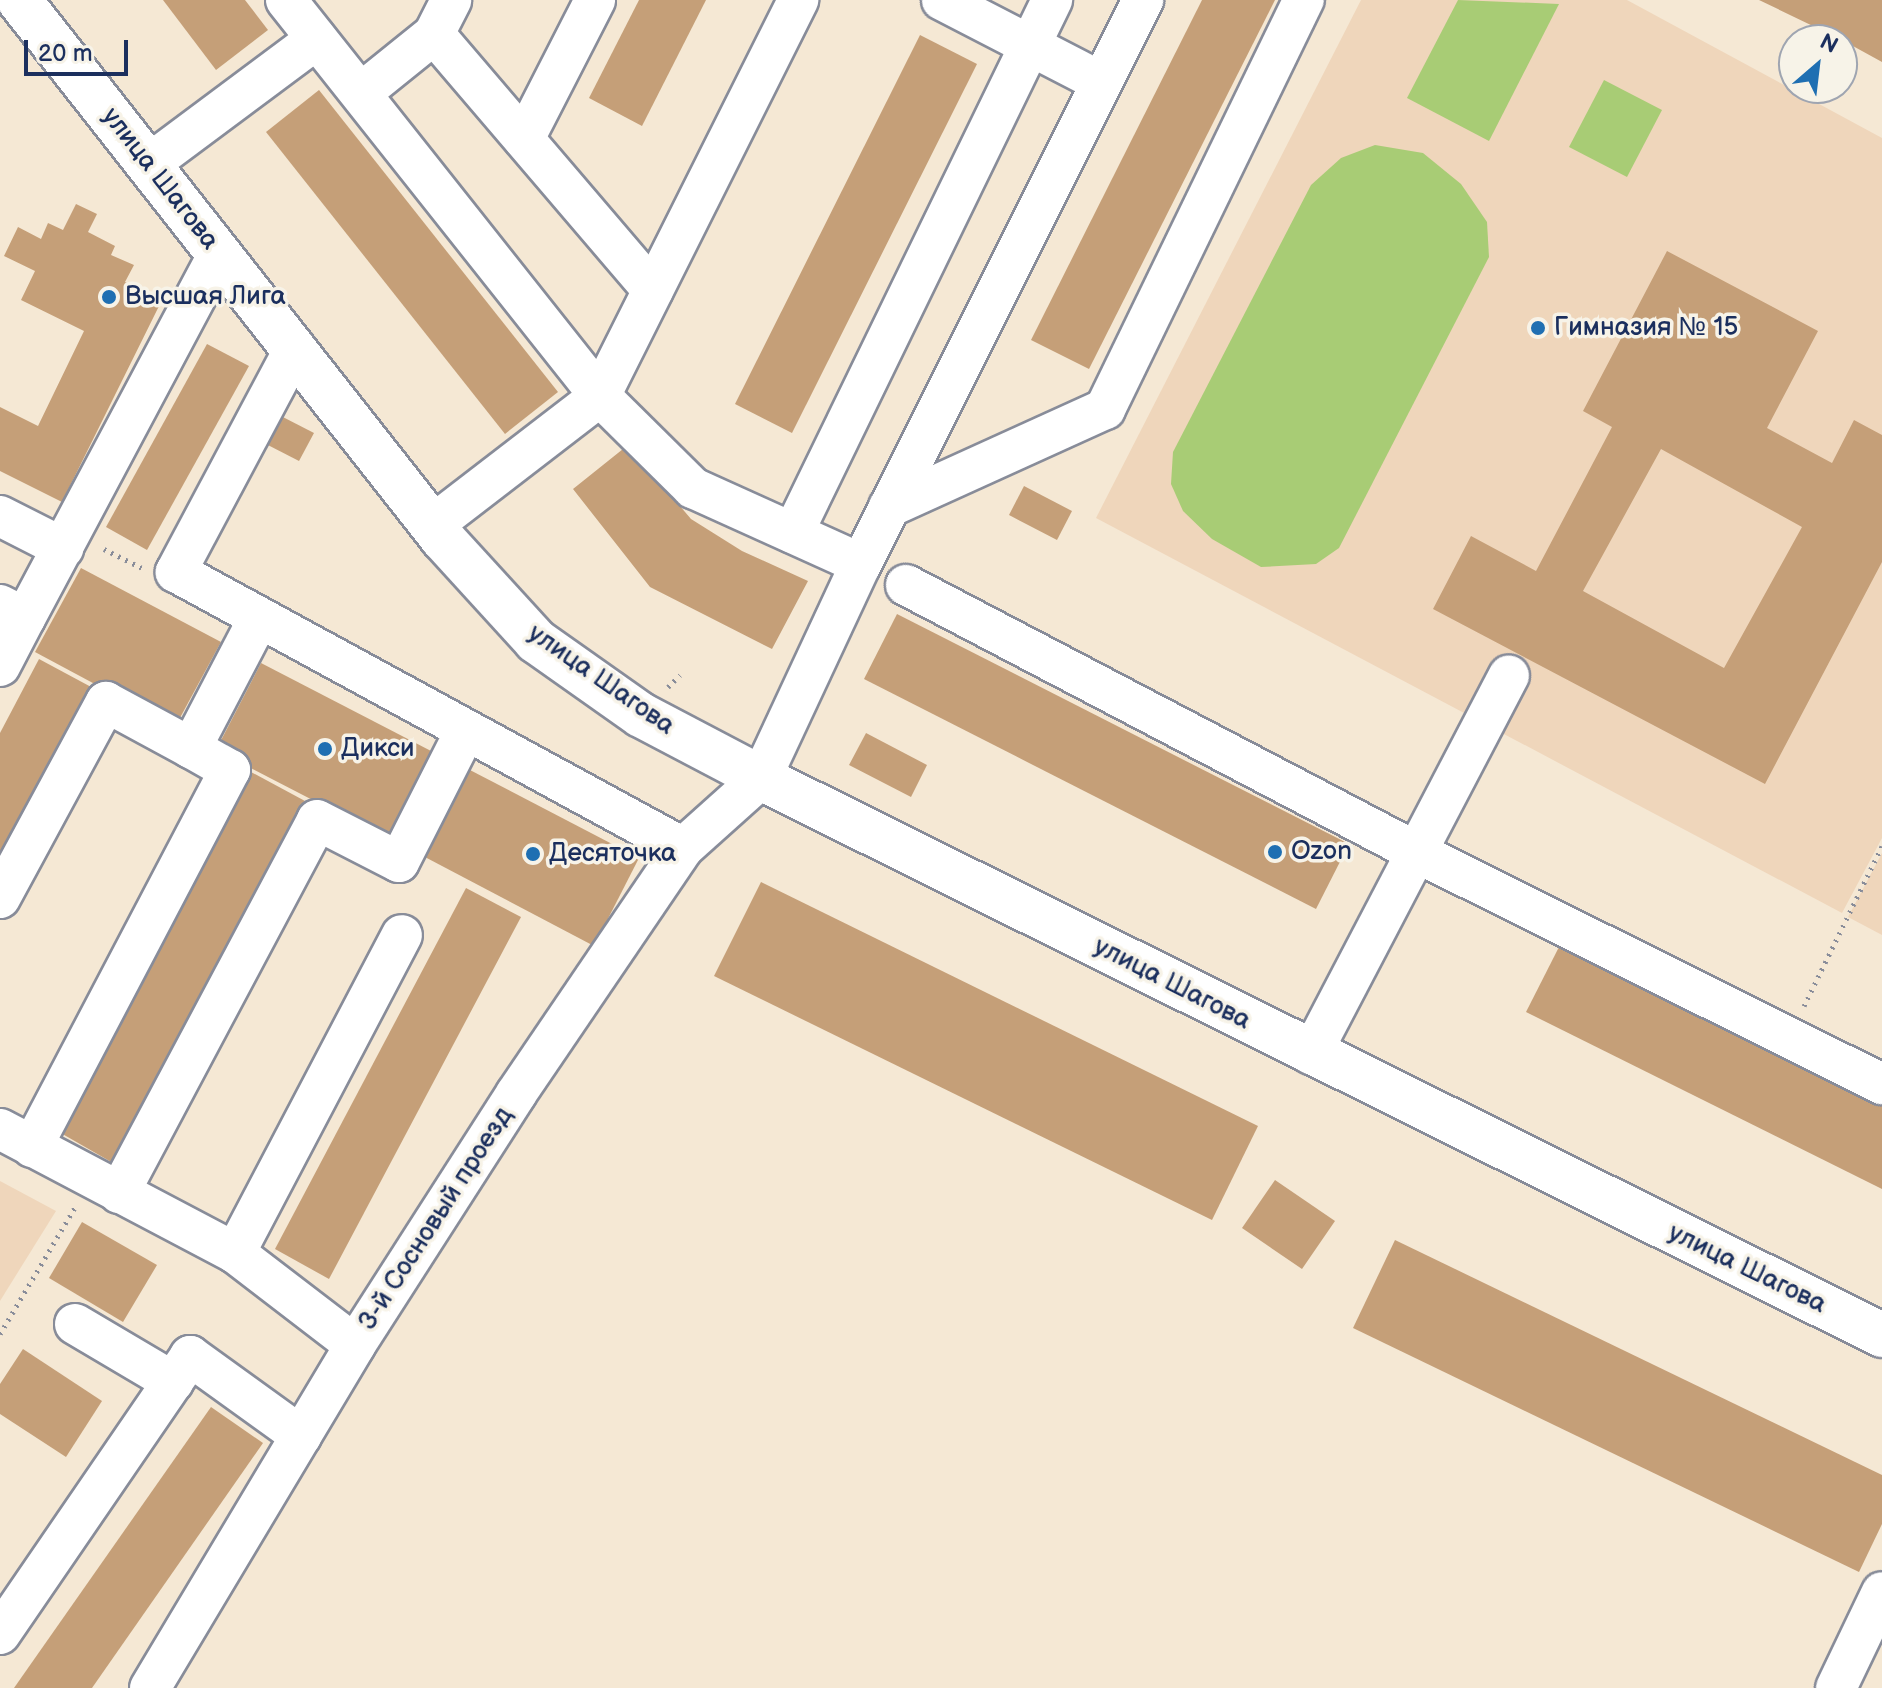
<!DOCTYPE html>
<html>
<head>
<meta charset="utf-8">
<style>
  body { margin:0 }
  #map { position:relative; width:1882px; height:1688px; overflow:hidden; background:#f5e8d4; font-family:"Balsamiq Sans",sans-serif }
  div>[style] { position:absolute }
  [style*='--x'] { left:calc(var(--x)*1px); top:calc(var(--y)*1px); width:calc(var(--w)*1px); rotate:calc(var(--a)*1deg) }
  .built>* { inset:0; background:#efd6bb }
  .green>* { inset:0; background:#a8cc75 }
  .building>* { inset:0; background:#c59f78 }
  .path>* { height:5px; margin-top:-2.5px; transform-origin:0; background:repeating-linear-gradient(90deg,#888c99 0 2px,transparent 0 8px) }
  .roads { filter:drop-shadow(2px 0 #888c99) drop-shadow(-2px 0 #888c99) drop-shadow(0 2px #888c99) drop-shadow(0 -2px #888c99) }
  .minor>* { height:40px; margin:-20px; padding:0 20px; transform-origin:20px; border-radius:20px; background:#fff }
  .major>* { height:44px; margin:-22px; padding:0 22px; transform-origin:22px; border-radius:22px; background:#fff }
  .dots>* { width:22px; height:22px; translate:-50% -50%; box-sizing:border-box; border:4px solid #f7f3e8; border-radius:50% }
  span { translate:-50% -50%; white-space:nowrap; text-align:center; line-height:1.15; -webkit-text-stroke:7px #f7f3e8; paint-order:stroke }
  .street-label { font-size:26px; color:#1b2f5e }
  .poi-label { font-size:26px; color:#1b2f5e }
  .left { translate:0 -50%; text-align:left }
  .north { position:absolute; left:1778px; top:24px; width:80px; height:80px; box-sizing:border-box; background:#f7f3e8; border:2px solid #9fa5b1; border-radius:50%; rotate:28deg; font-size:22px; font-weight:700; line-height:32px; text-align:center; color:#1b2f5e }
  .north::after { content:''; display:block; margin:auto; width:28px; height:36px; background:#1f6fb2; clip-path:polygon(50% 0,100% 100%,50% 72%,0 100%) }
  .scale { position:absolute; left:24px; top:40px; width:104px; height:36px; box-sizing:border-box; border:4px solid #1b2f5e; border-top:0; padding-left:10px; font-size:24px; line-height:28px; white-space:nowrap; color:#1b2f5e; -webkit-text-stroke:6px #f7f3e8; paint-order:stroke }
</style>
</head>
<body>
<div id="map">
  <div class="built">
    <div style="clip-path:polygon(1361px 0,1627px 0,1882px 138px,1882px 838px,1842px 913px,1096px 518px)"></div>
    <div style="clip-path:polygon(1882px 853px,1882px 935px,1848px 917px)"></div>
    <div style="clip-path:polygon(0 1181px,56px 1211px,0 1301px)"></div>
  </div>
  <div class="green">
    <div style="clip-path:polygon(1458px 0,1559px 4px,1489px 141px,1407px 98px)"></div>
    <div style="clip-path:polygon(1604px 80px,1662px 110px,1627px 177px,1569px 147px)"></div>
    <div style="clip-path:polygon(1375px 145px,1423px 153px,1461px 184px,1487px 222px,1489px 257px,1339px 548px,1316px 564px,1261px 567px,1212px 539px,1183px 511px,1171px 484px,1173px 452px,1311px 185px,1341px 158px)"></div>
  </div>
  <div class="building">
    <div style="clip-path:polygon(163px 0,245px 0,268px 30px,216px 70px)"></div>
    <div style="clip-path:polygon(639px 0,706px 0,642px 126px,589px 98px)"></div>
    <div style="clip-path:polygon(1202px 0,1275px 0,1089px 369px,1031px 340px)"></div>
    <div style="clip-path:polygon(1759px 0,1882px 0,1882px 62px,1842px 40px)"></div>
    <div style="clip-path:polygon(920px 35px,977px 64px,792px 433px,735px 404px)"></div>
    <div style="clip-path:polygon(319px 90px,558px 392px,505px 434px,266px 132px)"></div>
    <div style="clip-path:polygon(76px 204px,97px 214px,88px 232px,115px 246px,111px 255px,134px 265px,125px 282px,162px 300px,62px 502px,0 471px,0 407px,38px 426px,84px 331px,21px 300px,35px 271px,4px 256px,18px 227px,41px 239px,48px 223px,63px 230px)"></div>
    <div style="clip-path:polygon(evenodd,1667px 251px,1818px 331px,1767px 428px,1832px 463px,1854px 420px,1882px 435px,1882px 562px,1765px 784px,1433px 609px,1471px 536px,1536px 571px,1612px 427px,1583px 411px,1667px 251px,1661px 449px,1802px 527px,1724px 668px,1583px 591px,1661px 449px)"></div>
    <div style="clip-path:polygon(207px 344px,249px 366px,147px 550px,106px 527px)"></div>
    <div style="clip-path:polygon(277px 414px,314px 433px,299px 461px,262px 442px)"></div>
    <div style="clip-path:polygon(628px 445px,691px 519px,742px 551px,808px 581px,772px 649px,650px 587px,573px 489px)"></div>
    <div style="clip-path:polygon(1024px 486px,1072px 511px,1057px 540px,1009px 515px)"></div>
    <div style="clip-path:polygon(81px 568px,221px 642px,175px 727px,35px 652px)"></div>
    <div style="clip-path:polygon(897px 614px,1349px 844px,1316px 909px,864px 679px)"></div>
    <div style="clip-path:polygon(39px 659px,93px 688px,0 864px,0 733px)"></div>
    <div style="clip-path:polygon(261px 663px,433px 752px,388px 839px,216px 750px)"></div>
    <div style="clip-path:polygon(866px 733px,927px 765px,911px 797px,849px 765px)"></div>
    <div style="clip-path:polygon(468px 769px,639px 858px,594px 946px,423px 856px)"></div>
    <div style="clip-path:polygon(251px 772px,305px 801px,113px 1163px,59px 1132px)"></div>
    <div style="clip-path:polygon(761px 882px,1258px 1126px,1212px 1220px,714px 976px)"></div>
    <div style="clip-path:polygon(466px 888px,521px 917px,329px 1279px,275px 1249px)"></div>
    <div style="clip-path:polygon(1560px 945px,1882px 1106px,1882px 1189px,1526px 1012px)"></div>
    <div style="clip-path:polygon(1275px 1180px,1335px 1221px,1302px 1269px,1242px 1228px)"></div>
    <div style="clip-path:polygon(82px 1222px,157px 1265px,123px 1322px,49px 1278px)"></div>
    <div style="clip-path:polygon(1395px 1240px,1882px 1475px,1882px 1524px,1859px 1572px,1353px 1328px)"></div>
    <div style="clip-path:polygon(23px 1349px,102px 1401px,66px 1457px,0 1414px,0 1384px)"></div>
    <div style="clip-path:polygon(211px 1407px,263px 1443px,92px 1688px,14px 1688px)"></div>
  </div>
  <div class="path">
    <div style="--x:104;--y:549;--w:42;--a:26.6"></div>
    <div style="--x:668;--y:687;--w:17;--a:-45"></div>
    <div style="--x:1804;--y:1006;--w:178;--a:-64"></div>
    <div style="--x:0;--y:1334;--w:147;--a:-59.4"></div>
  </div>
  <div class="roads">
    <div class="minor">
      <div style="--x:286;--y:0;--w:505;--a:51.59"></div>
      <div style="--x:600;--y:396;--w:131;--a:44.7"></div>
      <div style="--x:693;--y:488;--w:184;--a:24.3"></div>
      <div style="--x:942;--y:0;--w:179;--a:27.3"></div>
      <div style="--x:434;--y:34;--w:337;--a:49.5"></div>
      <div style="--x:361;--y:93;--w:94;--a:-38.9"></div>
      <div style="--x:434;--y:34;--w:38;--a:-63"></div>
      <div style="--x:524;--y:139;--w:156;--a:-62.9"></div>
      <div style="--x:149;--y:164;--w:209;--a:-36.7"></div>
      <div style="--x:295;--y:348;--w:254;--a:118"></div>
      <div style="--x:176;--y:572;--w:577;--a:28.56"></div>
      <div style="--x:889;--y:507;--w:237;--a:-24.4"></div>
      <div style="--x:1105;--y:409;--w:455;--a:-64.1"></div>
      <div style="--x:0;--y:516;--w:71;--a:26.9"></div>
      <div style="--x:434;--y:524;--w:210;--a:-37.6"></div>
      <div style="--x:600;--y:396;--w:443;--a:-63.4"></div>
      <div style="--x:793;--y:533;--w:593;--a:-64.08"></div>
      <div style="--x:906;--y:585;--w:576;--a:27.63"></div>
      <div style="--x:1416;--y:852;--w:521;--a:26.47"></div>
      <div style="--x:0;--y:605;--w:28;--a:27"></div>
      <div style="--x:25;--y:618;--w:413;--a:-62"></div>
      <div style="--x:0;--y:666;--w:54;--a:-62.5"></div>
      <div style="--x:0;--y:898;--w:223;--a:-61.6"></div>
      <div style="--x:106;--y:702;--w:97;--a:28.4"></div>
      <div style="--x:191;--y:748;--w:147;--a:-62.4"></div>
      <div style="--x:1311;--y:1054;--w:427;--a:-62.4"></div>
      <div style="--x:0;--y:1129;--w:266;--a:27.8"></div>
      <div style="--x:235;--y:1253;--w:151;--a:37.5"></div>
      <div style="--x:32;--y:1147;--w:426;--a:-62.3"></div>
      <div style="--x:230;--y:770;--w:45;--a:-150.6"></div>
      <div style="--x:119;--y:1193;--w:422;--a:-62"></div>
      <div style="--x:317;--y:820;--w:92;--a:27.1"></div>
      <div style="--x:399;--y:862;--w:148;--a:-63.1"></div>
      <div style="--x:235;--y:1253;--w:359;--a:-62.3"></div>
      <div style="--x:75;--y:1324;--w:114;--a:30.6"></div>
      <div style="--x:0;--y:1634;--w:337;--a:-55.6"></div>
      <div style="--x:190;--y:1356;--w:137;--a:35.8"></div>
      <div style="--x:150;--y:1688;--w:400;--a:-59.1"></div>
      <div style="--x:355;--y:1345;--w:298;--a:-57.3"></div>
      <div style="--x:516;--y:1094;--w:297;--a:-55.8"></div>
      <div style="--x:683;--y:848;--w:105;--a:-41.9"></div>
      <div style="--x:761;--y:778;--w:236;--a:-65"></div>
      <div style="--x:861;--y:564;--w:631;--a:-63.43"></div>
      <div style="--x:1836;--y:1688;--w:106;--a:-64.4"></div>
    </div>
    <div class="major">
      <div style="--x:19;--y:0;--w:686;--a:51.81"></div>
      <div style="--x:443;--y:539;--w:138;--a:47.6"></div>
      <div style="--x:536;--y:641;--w:128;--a:35.2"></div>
      <div style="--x:641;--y:715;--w:136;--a:27.7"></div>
      <div style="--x:761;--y:778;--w:1252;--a:26.42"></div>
    </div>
  </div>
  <div class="dots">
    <div style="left:109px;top:297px;background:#1f6fb2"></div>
    <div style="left:1538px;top:328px;background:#1f6fb2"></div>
    <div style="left:325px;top:749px;background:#1f6fb2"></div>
    <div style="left:1275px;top:852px;background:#1f6fb2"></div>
    <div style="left:533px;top:854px;background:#1f6fb2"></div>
  </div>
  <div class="street-label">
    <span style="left:160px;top:179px;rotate:52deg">улица Шагова</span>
    <span style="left:601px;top:680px;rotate:35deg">улица Шагова</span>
    <span style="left:1172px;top:984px;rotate:27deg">улица Шагова</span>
    <span style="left:436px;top:1219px;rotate:-57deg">3-й Сосновый проезд</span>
    <span style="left:1747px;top:1269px;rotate:26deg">улица Шагова</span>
  </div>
  <div class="poi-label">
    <span class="left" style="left:125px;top:297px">Высшая Лига</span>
    <span class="left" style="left:1554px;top:328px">Гимназия № 15</span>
    <span class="left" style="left:341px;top:749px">Дикси</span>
    <span class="left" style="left:1291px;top:852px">Ozon</span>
    <span class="left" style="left:549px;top:854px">Десяточка</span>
  </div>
  <div class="north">N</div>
  <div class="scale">20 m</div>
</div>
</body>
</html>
